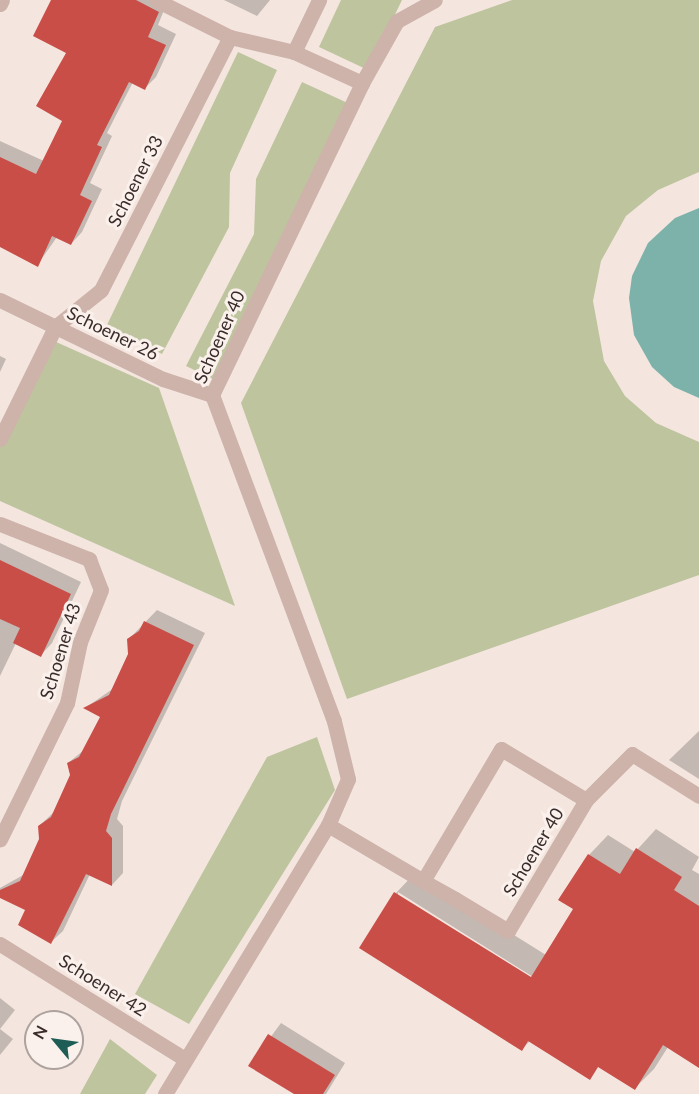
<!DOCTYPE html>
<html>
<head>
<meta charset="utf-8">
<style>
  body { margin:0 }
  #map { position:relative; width:699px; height:1094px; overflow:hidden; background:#f4e6df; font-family:Lato,sans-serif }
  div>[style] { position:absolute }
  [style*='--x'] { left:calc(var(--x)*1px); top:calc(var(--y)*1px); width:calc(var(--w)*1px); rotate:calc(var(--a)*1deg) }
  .green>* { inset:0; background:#bec49e }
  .water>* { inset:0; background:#7db2aa }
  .shadow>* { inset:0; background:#0003 }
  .building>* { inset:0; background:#c94e48 }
  .street>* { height:15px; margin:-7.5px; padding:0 7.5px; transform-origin:7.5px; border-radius:7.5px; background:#cdb3aa }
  span { translate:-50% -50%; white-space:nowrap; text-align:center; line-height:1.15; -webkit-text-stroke:6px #fbf1ec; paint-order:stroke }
  .street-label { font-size:18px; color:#3a2c2a }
  .north { position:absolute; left:24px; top:1010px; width:60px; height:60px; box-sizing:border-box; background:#fbf1ec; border:2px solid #aea29e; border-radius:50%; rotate:299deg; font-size:16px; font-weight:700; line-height:24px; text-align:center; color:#3a2c2a }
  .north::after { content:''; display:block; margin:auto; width:21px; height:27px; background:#1e5d55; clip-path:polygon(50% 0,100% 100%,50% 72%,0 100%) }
</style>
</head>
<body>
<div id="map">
  <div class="green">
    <div style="clip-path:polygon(341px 0,402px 0,368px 70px,319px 47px)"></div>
    <div style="clip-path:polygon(512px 0,699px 0,699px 172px,658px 190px,626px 216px,601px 261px,593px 301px,604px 361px,625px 396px,656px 423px,699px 442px,699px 575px,347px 699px,241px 403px,435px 27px)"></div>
    <div style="clip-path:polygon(238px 52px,277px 70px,230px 173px,229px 227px,162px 354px,106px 327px)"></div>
    <div style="clip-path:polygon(302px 82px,352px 105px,217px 381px,186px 366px,254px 234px,256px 179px)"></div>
    <div style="clip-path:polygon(45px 337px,159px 388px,235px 606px,0 501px,0 428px)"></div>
    <div style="clip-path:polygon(317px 737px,335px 790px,189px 1024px,135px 994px,267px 757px)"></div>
    <div style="clip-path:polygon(110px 1039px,157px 1075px,145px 1094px,80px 1094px)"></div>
  </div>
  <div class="water">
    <div style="clip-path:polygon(699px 208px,699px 398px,674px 387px,652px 367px,634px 335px,629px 298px,632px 276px,648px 243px,675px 218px)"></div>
  </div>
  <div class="shadow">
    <div style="clip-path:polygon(53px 0,168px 0,158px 25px,176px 34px,156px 77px,145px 88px,133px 82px,107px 133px,112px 136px,90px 183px,102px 189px,82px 232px,71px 244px,57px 237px,38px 264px,0 246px,0 141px,44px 161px,64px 120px,68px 52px)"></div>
    <div style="clip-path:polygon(224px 0,270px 0,257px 16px)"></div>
    <div style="clip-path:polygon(0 356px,6px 359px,0 372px)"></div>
    <div style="clip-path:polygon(0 543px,81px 582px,52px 643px,41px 655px,16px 643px,0 676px)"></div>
    <div style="clip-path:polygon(157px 610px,205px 633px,122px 801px,117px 819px,123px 826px,123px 873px,112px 885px,90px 874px,63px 931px,51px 942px,27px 909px,0 896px,0 888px,25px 874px,41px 840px,39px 826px,54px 812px,72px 775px,68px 763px,84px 750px,102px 716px,85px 708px,114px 688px,130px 654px,128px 640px)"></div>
    <div style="clip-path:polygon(699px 731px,699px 779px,669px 760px)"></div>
    <div style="clip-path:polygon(evenodd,656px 829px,699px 857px,692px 870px,699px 874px,699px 1059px,668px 1047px,654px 1069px,635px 1088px,591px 1061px,530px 1041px,522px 1049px,361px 948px,396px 893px,415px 873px,546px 955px,575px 909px,589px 855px,608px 835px,635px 852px,656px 829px,398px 892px,538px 980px,537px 983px,398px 896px,398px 892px)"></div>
    <div style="clip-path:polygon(0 998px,15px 1010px,0 1029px)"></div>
    <div style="clip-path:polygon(281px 1023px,345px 1063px,326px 1094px,296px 1094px,250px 1065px)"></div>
    <div style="clip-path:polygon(0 1029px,13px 1039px,0 1055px)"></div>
  </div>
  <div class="building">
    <div style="clip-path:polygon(51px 0,136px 0,159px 12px,148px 37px,166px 45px,145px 90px,129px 82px,97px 145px,102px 147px,80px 195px,92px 201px,71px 245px,52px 236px,38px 267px,0 247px,0 157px,36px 174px,62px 121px,36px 106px,66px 53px,33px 36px)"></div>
    <div style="clip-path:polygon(0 560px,71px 594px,41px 657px,13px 643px,20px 628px,0 619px)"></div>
    <div style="clip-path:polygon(144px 621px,194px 645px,111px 814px,106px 831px,112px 838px,112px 886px,86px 874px,51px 944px,18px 925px,25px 910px,0 898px,0 890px,20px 881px,39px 839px,38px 826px,51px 817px,70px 775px,67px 763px,79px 757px,100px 717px,83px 708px,109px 695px,128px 654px,127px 639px,139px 631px)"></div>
    <div style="clip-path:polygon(636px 848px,682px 877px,674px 890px,699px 906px,699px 1068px,663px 1045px,635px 1090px,598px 1067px,590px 1080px,528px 1041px,522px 1051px,359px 948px,394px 892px,531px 977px,573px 909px,558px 900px,588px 854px,620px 874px)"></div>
    <div style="clip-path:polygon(268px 1034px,335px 1075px,323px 1094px,294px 1094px,248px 1066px)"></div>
  </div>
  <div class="street">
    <div style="--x:156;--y:0;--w:83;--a:26.6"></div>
    <div style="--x:230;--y:37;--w:66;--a:13.2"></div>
    <div style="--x:294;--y:52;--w:75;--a:24.5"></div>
    <div style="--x:0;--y:4;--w:4;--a:-63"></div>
    <div style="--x:294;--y:52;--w:58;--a:-64.3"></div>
    <div style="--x:0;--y:300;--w:181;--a:25.9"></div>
    <div style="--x:163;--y:379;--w:52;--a:18.1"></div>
    <div style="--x:0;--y:439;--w:125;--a:-63.8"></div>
    <div style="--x:55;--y:327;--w:59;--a:-38.8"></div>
    <div style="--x:101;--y:290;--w:284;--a:-63"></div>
    <div style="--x:0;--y:524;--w:96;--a:21.5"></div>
    <div style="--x:89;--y:559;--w:33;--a:69"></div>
    <div style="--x:101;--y:590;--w:56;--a:112"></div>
    <div style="--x:80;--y:642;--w:62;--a:102"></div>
    <div style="--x:67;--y:703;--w:152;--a:116.2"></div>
    <div style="--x:586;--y:800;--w:65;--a:-45"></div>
    <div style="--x:632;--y:754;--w:79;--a:32.1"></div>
    <div style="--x:328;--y:825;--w:110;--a:30.5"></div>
    <div style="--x:423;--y:881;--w:37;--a:29"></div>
    <div style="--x:455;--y:899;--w:62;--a:31.1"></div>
    <div style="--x:508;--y:931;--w:152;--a:-59.2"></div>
    <div style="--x:586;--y:800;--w:99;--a:-149"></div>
    <div style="--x:501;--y:749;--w:153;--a:120.6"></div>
    <div style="--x:0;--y:944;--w:218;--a:31.9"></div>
    <div style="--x:165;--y:1094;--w:315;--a:-58.8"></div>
    <div style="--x:328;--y:825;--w:50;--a:-66.5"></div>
    <div style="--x:348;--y:779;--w:60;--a:-103.6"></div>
    <div style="--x:334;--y:721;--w:348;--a:-110.5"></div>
    <div style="--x:212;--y:395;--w:346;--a:-64.3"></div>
    <div style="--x:362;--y:83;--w:71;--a:-60.6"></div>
    <div style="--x:397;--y:21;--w:43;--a:-28.9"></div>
  </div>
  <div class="street-label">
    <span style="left:135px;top:181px;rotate:-63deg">Schoener 33</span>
    <span style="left:113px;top:333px;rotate:26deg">Schoener 26</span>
    <span style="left:219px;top:337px;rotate:-66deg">Schoener 40</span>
    <span style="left:60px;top:651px;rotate:-73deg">Schoener 43</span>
    <span style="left:533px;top:852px;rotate:-59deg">Schoener 40</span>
    <span style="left:103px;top:985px;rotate:32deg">Schoener 42</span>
  </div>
  <div class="north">N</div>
</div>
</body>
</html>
